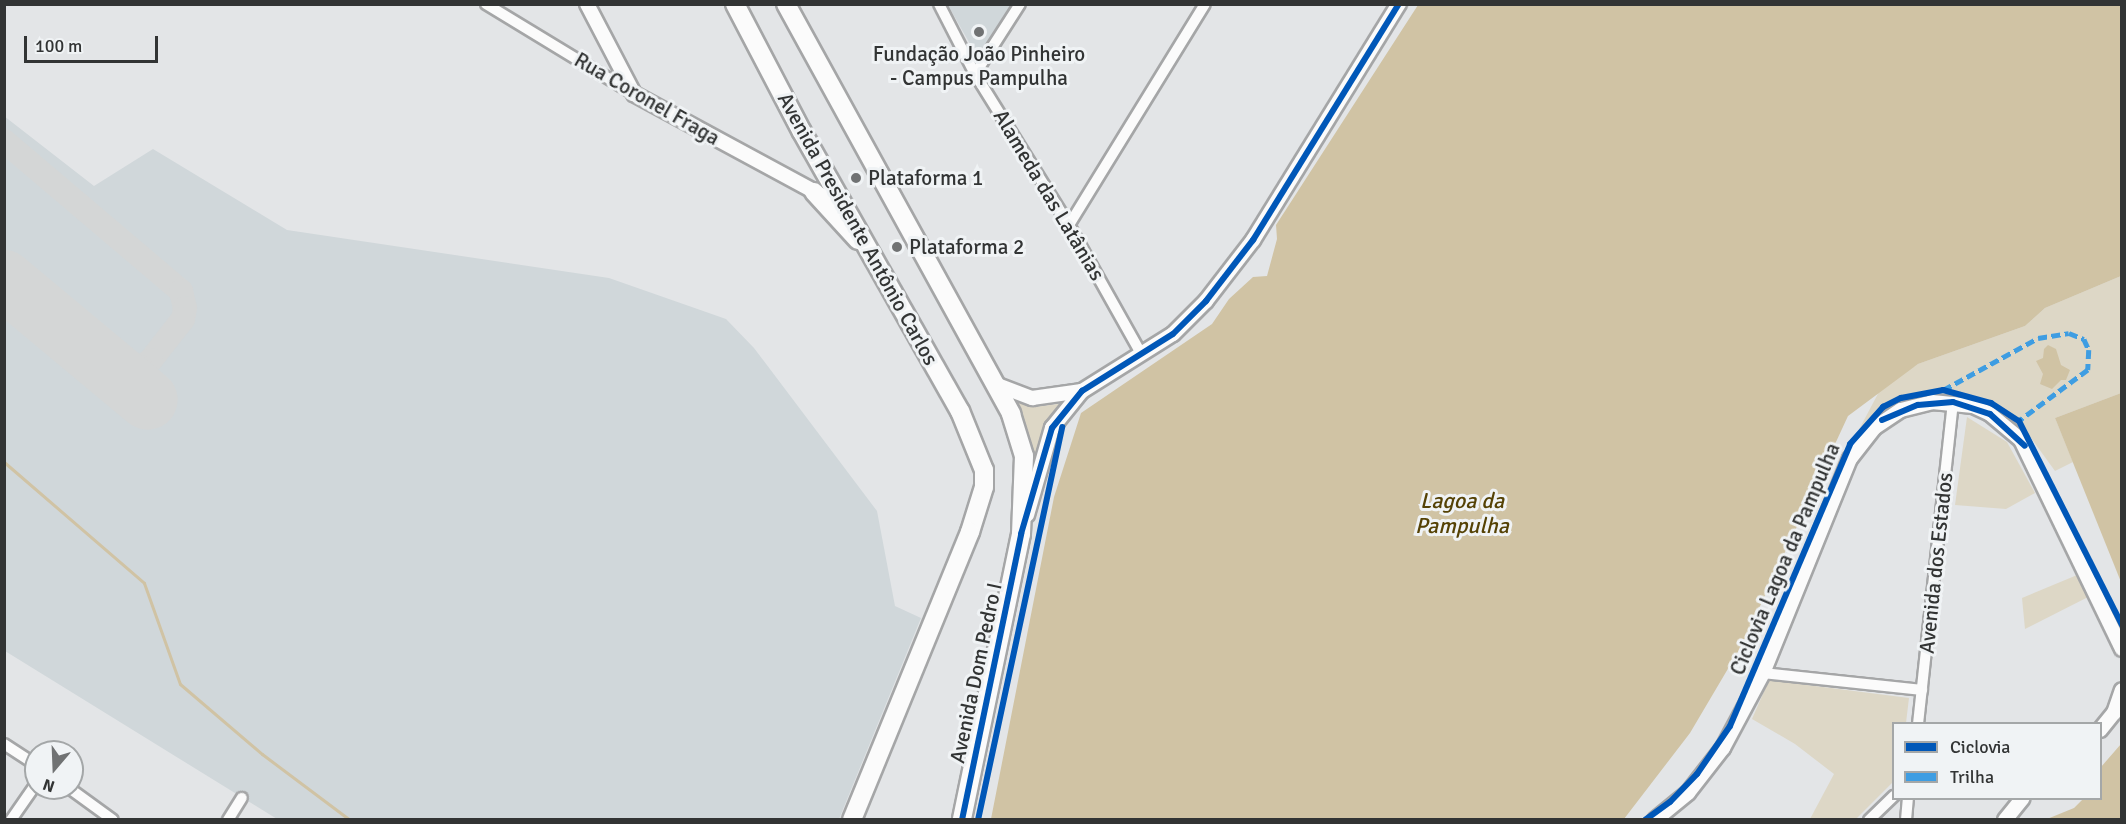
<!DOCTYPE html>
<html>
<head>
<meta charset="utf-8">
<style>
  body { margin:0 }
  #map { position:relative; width:2126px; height:824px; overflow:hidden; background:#e3e5e7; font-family:Signika,sans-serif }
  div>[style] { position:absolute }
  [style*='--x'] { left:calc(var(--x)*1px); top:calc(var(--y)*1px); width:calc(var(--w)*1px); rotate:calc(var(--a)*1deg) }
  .built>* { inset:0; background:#d0d7da }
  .green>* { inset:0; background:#ddd7c6 }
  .water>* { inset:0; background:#d0c3a4 }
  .stream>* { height:3px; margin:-1.5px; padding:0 1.5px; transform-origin:1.5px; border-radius:1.5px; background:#d0c3a4 }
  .taxiway>* { height:24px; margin:-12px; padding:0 12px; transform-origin:12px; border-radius:12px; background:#d4d6d6 }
  .runway>* { height:60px; margin:-30px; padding:0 30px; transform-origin:30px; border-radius:30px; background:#d4d6d6 }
  .roads { filter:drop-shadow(2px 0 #a5a6a7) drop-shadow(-2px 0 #a5a6a7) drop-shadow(0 2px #a5a6a7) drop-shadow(0 -2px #a5a6a7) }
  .minor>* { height:10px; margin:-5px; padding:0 5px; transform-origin:5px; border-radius:5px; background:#fbfbfb }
  .tertiary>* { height:14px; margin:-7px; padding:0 7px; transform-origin:7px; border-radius:7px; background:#fbfbfb }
  .trunk>* { height:18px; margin:-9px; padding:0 9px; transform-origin:9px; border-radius:9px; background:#fbfbfb }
  .quiet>* { height:4.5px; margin-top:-2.25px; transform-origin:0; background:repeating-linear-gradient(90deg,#3e9de2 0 9px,transparent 0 13.5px) }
  .cycleway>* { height:6px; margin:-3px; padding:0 3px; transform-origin:3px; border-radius:3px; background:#0057b8 }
  .dots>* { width:16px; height:16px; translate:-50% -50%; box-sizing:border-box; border:3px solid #f0f3f5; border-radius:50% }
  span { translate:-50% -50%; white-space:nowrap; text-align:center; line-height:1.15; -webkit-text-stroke:6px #f0f3f5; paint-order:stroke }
  .poi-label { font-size:21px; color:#323434 }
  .left { translate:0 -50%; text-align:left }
  .street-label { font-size:21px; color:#323434 }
  .water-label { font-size:22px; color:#554205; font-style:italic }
  .frame { position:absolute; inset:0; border:6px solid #323434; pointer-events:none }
  .legend { position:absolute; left:1892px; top:722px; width:210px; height:78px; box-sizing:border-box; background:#f0f3f5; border:2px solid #a4a7a8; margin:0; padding:8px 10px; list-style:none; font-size:18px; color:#323434 }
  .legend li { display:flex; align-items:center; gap:12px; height:30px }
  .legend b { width:30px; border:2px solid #a4a7a8 }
  .north { position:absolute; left:24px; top:740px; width:60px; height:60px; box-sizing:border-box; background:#f0f3f5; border:2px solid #a4a7a8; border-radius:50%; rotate:199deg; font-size:16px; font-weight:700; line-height:24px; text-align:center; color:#323434 }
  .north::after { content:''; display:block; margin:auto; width:21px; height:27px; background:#707273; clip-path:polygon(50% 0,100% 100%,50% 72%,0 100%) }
  .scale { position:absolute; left:24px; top:36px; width:134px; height:27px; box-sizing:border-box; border:3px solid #323434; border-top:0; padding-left:8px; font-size:18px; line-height:21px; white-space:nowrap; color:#323434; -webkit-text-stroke:4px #f0f3f5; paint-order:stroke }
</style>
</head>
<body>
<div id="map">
  <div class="built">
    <div style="clip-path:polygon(948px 5px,1013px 5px,979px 60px)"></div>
    <div style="clip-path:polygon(4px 116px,94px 186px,153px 149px,287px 230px,609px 278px,726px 319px,754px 348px,877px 511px,895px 606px,921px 618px,839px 819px,277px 819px,5px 651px)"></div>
  </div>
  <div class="green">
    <div style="clip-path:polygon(2121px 276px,2121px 393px,2055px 418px,2073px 462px,2055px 471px,2029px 435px,2005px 415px,1978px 402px,1918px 399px,1899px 403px,1876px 417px,1854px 439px,1881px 388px,1918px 364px,2025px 326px,2045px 308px)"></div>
    <div style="clip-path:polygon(1011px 398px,1033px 407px,1066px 403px,1036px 462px)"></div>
    <div style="clip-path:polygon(1967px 417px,2007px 442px,2035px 493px,2006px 509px,1955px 505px)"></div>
    <div style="clip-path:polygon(2082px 573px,2094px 594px,2025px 629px,2022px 598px)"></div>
    <div style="clip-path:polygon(1769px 680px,1909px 698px,1906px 723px,1894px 724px,1893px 782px,1856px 819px,1810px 819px,1834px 774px,1795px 744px,1752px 719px)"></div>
  </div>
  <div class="water">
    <div style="clip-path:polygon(1418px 5px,2121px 5px,2121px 276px,2045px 308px,2025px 326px,1918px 364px,1848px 416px,1742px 645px,1690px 733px,1624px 819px,991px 819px,1054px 497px,1081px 413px,1212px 324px,1229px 299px,1253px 277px,1267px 276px,1277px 239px,1276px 225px)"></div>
    <div style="clip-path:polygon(2048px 345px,2056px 349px,2061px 365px,2070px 370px,2066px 380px,2061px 380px,2052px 389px,2040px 384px,2043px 374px,2036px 361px,2043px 358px,2044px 349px)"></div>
    <div style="clip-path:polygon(2121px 393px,2122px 393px,2121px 582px,2055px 418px)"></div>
    <div style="clip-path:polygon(2121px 744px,2121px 819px,2047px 819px,2074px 808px,2083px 799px,2100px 798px,2101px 767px)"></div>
  </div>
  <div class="stream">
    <div style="--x:4;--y:462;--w:185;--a:40.8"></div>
    <div style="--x:144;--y:583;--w:107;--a:70.4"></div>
    <div style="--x:180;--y:684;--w:108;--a:40.5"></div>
    <div style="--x:262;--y:754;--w:110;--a:36.9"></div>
  </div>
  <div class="taxiway">
    <div style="--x:4;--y:141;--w:232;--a:40.3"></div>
    <div style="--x:181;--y:291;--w:17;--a:77"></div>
    <div style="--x:185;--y:308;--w:11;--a:100"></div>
    <div style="--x:183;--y:319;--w:52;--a:128"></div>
    <div style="--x:151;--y:360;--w:12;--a:145"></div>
    <div style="--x:141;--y:367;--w:13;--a:176"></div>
    <div style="--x:128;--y:368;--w:29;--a:-164"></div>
  </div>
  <div class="runway">
    <div style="--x:4;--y:280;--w:187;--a:39.8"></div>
  </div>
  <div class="roads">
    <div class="minor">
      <div style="--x:486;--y:4;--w:173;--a:31.3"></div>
      <div style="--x:939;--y:4;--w:79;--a:62.8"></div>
      <div style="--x:975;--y:74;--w:178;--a:58.1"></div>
      <div style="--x:1069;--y:225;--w:149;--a:60.7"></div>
      <div style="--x:975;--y:74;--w:83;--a:-57.3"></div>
      <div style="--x:1069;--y:225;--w:259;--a:-58.4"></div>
      <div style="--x:1763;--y:673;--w:160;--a:6.1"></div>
      <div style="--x:1918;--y:724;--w:324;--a:-83.8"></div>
      <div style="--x:4;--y:744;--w:38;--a:33"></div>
      <div style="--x:69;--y:788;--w:54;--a:36"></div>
      <div style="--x:11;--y:820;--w:44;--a:-55.2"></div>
      <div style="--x:228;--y:820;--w:26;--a:-58"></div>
      <div style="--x:1869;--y:820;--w:35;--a:-44"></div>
      <div style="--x:1906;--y:820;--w:22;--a:-85"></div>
    </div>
    <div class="tertiary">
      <div style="--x:587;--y:4;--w:102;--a:62.4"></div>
      <div style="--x:634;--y:94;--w:215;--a:28.4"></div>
      <div style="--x:995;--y:384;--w:40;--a:21"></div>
      <div style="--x:1032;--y:398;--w:50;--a:-8"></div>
      <div style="--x:1027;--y:515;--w:91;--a:-74"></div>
      <div style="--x:1052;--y:428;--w:48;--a:-51"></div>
      <div style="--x:1082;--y:391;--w:107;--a:-32.1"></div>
      <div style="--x:1173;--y:334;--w:47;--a:-45"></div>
      <div style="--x:1206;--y:301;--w:77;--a:-52.4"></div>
      <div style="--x:1253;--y:240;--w:278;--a:-58.3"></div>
      <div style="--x:2100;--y:730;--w:22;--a:-51"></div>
      <div style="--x:2114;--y:713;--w:24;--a:-71"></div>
      <div style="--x:1655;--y:820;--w:43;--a:-39.3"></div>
      <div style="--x:1688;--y:793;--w:57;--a:-52.1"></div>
      <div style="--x:1723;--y:748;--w:85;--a:-61.9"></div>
      <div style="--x:1763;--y:673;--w:231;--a:-67.9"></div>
      <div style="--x:1850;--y:459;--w:39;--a:-52"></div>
      <div style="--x:1874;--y:428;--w:32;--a:-34"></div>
      <div style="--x:1901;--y:410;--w:32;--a:-14"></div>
      <div style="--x:1932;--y:402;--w:41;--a:5.6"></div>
      <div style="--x:1973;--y:406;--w:19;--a:25"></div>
      <div style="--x:1990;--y:414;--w:40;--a:40"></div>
      <div style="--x:2021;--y:440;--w:232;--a:64.2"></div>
      <div style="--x:2005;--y:820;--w:28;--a:-51"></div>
    </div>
    <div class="trunk">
      <div style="--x:735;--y:4;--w:144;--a:62.4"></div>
      <div style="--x:802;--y:132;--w:321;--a:60.5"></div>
      <div style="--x:960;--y:411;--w:64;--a:67.9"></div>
      <div style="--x:984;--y:470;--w:17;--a:90"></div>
      <div style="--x:984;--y:487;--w:47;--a:107.3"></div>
      <div style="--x:970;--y:532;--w:311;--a:112.3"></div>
      <div style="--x:786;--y:4;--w:468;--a:61.2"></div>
      <div style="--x:1011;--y:414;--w:44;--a:72.8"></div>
      <div style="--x:1024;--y:456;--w:78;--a:92.2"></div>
      <div style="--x:1021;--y:534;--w:292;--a:101.7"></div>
      <div style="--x:814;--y:192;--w:65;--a:47.5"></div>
    </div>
  </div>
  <div class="quiet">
    <div style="--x:1943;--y:390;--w:108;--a:-28.7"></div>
    <div style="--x:2038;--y:338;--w:31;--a:-9"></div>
    <div style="--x:2069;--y:333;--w:16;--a:22"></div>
    <div style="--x:2084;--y:339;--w:12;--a:66"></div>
    <div style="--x:2089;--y:350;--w:20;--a:93"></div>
    <div style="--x:2088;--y:370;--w:86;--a:143.5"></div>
  </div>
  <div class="cycleway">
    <div style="--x:1882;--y:420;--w:39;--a:-23"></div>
    <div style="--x:1918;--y:405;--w:35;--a:-5"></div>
    <div style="--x:1953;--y:402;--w:39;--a:18"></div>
    <div style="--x:1990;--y:414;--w:47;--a:42.4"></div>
    <div style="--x:962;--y:820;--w:292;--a:-78.3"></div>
    <div style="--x:1021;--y:534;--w:110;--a:-73.7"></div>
    <div style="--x:1052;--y:428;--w:48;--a:-51"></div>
    <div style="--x:1082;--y:391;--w:107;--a:-32.1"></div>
    <div style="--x:1173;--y:334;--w:47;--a:-45"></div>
    <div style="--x:1206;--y:301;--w:77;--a:-52.4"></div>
    <div style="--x:1253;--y:240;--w:278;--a:-58.3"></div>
    <div style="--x:978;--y:820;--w:402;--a:-77.9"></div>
    <div style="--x:1645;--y:820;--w:31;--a:-36"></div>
    <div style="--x:1670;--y:802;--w:39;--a:-46"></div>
    <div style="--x:1697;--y:774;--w:58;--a:-55.5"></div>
    <div style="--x:1730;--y:726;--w:306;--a:-66.9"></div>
    <div style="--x:1850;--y:444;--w:50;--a:-48.3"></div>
    <div style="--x:1883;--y:407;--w:20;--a:-27"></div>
    <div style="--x:1901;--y:398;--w:43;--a:-10.8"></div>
    <div style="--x:1943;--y:390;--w:50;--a:15.2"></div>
    <div style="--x:1991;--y:403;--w:33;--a:33"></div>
    <div style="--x:2019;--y:421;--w:229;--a:63.2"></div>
  </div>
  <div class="dots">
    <div style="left:979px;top:32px;background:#707273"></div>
    <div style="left:856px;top:178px;background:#707273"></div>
    <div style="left:897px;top:247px;background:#707273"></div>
  </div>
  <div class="poi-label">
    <span style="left:979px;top:66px">Fundação João Pinheiro<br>- Campus Pampulha</span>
    <span class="left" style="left:868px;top:178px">Plataforma 1</span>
    <span class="left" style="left:909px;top:247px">Plataforma 2</span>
  </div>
  <div class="street-label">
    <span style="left:647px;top:99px;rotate:30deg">Rua Coronel Fraga</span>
    <span style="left:1049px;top:195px;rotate:59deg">Alameda das Latânias</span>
    <span style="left:858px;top:229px;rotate:61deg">Avenida Presidente Antônio Carlos</span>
    <span style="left:1785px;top:559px;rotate:-67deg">Ciclovia Lagoa da Pampulha</span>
    <span style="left:1936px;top:563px;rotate:-84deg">Avenida dos Estados</span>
    <span style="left:976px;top:673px;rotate:-78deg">Avenida Dom Pedro I</span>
  </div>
  <div class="water-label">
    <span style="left:1462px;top:513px">Lagoa da<br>Pampulha</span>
  </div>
  <div class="frame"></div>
  <ul class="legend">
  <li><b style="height:8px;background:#0057b8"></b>Ciclovia</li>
  <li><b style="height:8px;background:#3e9de2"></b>Trilha</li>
  </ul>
  <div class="north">N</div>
  <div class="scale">100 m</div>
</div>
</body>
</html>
